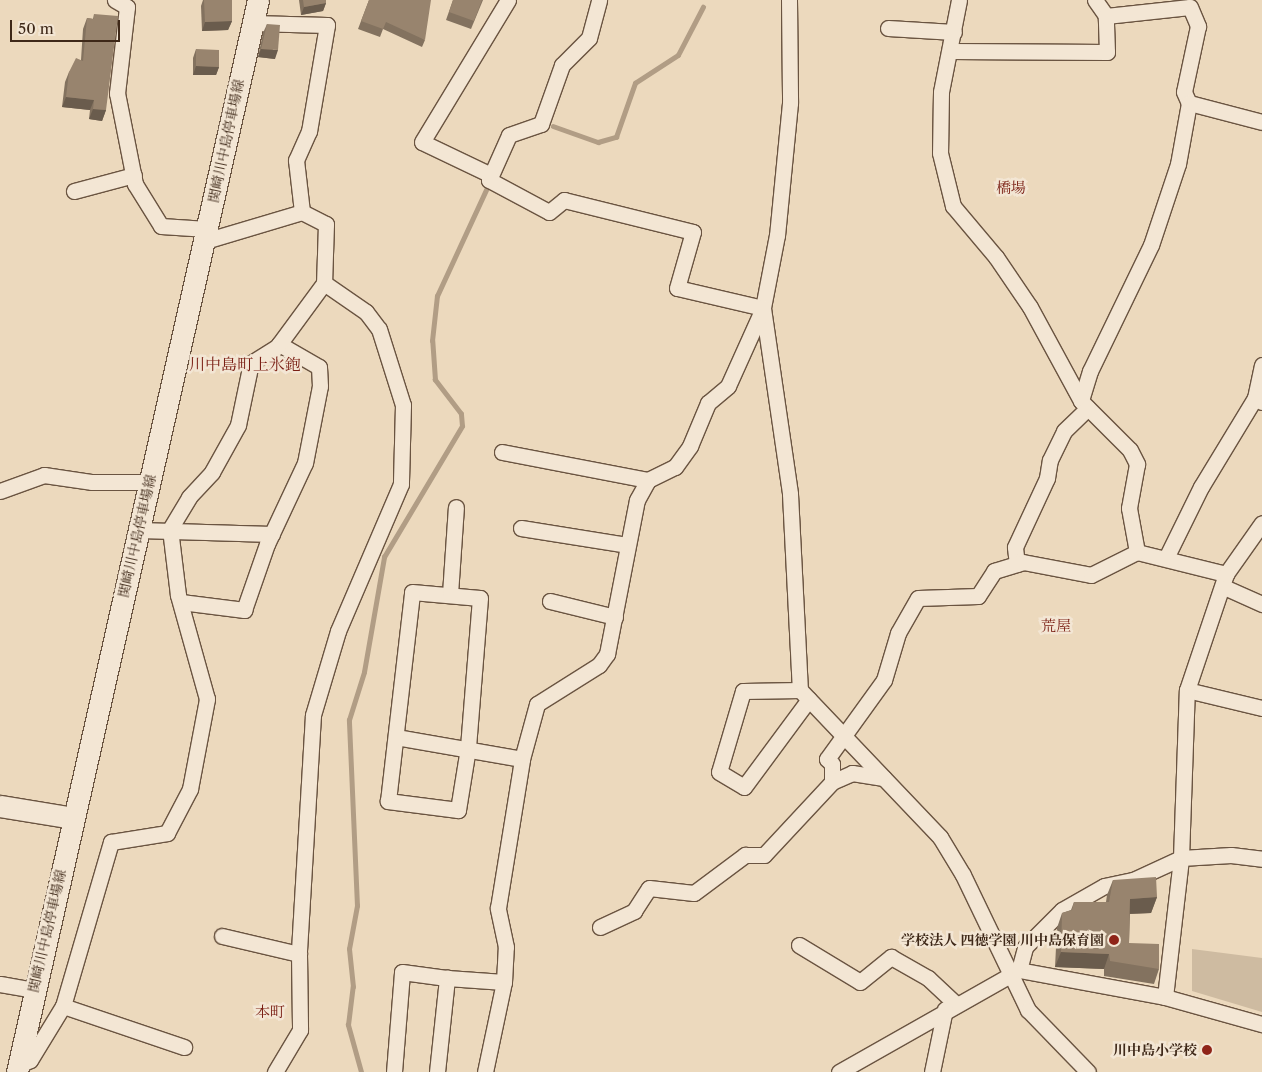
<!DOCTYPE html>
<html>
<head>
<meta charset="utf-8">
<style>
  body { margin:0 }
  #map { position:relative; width:1262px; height:1072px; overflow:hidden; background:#ecd9bd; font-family:"Libre Caslon Text","Noto Serif JP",serif }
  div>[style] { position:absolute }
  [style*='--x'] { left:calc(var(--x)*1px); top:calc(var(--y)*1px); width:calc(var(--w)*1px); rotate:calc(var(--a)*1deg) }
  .green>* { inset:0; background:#cebba1 }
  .stream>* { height:4.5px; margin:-2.25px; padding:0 2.25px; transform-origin:2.25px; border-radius:2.25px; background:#b19d85 }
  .roads { filter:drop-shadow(1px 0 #6a5441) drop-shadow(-1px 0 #6a5441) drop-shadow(0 1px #6a5441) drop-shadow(0 -1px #6a5441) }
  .street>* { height:15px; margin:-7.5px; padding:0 7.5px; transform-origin:7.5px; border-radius:7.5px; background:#f3e6d4 }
  .secondary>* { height:21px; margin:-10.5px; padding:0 10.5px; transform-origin:10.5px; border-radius:10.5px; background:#f3e6d4 }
  .wall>* { inset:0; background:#83725f }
  .shaded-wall>* { inset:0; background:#6a5c4d }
  .building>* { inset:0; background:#98846e }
  .dots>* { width:14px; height:14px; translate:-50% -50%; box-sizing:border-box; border:2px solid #f3e6d4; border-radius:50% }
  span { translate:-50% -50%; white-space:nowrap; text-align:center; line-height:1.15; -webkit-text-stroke:5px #f3e6d4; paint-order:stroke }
  .street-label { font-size:14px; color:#3e2818 }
  .poi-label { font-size:14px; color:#3e2818; font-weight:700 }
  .right { translate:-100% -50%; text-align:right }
  .neighbourhood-label { font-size:15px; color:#7a1f14 }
  .quarter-label { font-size:16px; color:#7a1f14 }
  .scale { position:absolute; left:10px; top:20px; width:110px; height:22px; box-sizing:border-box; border:2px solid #3e2818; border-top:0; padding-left:6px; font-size:15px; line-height:18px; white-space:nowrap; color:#3e2818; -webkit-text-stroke:4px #f3e6d4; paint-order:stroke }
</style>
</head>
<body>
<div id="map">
  <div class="green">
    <div style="clip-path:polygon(1192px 949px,1262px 958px,1262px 1012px,1192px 991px)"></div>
  </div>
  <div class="stream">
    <div style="--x:553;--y:126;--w:48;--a:19.6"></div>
    <div style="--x:598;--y:142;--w:19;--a:-16"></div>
    <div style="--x:616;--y:137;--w:57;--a:-70.6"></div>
    <div style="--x:635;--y:83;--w:51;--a:-33.1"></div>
    <div style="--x:678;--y:55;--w:54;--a:-62.5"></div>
    <div style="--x:361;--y:1072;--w:49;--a:-105.5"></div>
    <div style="--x:348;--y:1025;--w:38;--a:-83"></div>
    <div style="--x:353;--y:987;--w:38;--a:-96"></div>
    <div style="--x:349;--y:949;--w:44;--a:-79.5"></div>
    <div style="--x:357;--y:906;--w:186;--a:-92.5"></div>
    <div style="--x:349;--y:720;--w:50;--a:-72.6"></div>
    <div style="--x:364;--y:672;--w:117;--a:-80.1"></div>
    <div style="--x:384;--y:557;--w:152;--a:-59.2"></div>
    <div style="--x:462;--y:426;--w:12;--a:-95"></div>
    <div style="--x:461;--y:414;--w:43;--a:-127.4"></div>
    <div style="--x:435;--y:380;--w:39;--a:-94"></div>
    <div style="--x:432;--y:341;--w:45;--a:-83.7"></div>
    <div style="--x:437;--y:296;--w:119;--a:-65.2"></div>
  </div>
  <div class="roads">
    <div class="street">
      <div style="--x:115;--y:0;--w:14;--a:30"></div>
      <div style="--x:127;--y:7;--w:87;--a:96.6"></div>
      <div style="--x:117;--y:93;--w:93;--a:78.8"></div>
      <div style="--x:135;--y:184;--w:49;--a:58.2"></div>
      <div style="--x:161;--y:226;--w:46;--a:3.7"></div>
      <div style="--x:789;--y:0;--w:103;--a:89.4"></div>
      <div style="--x:790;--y:103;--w:133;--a:95.6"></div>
      <div style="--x:777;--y:235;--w:74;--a:100.9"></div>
      <div style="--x:763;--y:308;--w:188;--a:81.7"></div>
      <div style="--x:790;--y:494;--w:196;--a:87.1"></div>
      <div style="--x:800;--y:690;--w:203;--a:46.4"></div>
      <div style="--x:940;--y:837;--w:44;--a:58.8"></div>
      <div style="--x:963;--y:875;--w:150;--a:64.3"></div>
      <div style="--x:1028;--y:1010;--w:86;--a:45.9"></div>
      <div style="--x:959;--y:0;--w:94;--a:101.1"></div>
      <div style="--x:941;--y:92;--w:61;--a:90.9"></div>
      <div style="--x:940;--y:153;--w:55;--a:76.2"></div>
      <div style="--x:953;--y:206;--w:67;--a:49.9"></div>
      <div style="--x:996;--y:257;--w:60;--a:55.8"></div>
      <div style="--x:1030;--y:307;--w:107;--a:61.5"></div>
      <div style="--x:1081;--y:401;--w:69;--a:45"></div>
      <div style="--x:1130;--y:450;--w:16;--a:63"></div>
      <div style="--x:1137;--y:464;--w:45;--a:100.3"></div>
      <div style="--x:1129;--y:508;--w:45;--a:79.7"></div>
      <div style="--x:1137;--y:552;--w:92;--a:13.9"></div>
      <div style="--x:1095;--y:0;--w:19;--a:55"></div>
      <div style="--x:252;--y:23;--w:75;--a:1.5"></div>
      <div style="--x:327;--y:25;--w:108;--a:99.6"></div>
      <div style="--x:309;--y:131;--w:32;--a:114"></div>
      <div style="--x:296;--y:160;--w:52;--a:83.4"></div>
      <div style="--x:888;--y:28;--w:66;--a:3.5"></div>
      <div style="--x:951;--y:51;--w:156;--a:0.4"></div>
      <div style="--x:1107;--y:52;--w:36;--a:-92"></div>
      <div style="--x:1106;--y:16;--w:84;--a:-6.1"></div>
      <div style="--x:1190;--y:7;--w:21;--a:67"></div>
      <div style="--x:1198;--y:26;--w:67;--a:102"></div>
      <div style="--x:1184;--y:92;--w:12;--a:66"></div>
      <div style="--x:1189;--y:103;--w:62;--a:100.2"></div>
      <div style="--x:1178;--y:164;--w:85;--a:108.4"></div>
      <div style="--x:1151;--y:245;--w:140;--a:115.8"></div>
      <div style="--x:1090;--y:371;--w:31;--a:107"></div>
      <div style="--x:1189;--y:103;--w:75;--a:14.6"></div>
      <div style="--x:491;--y:175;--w:76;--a:-154.4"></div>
      <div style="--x:422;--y:142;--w:166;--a:-58.8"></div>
      <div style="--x:74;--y:191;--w:62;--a:-14.9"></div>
      <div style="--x:205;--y:241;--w:101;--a:-16.6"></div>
      <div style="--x:302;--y:212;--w:27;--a:27"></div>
      <div style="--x:326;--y:224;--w:59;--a:91.9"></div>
      <div style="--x:324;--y:283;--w:51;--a:34.6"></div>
      <div style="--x:366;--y:312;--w:21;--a:53"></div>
      <div style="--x:379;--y:329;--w:80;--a:72.5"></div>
      <div style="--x:403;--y:405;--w:79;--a:91.5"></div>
      <div style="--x:401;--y:484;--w:160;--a:113.2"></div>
      <div style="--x:338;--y:631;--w:88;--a:106.6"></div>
      <div style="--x:313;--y:715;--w:239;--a:93.4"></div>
      <div style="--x:299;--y:954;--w:76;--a:89.2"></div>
      <div style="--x:300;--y:1030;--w:49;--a:120.8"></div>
      <div style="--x:1262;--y:365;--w:34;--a:102"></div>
      <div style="--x:1255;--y:398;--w:8;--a:30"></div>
      <div style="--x:502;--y:452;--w:149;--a:10.9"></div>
      <div style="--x:0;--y:491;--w:47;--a:-20"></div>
      <div style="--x:44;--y:475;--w:49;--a:8.3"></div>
      <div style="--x:92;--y:482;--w:58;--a:0"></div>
      <div style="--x:521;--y:528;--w:107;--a:9.1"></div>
      <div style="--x:139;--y:530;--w:133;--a:1.7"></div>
      <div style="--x:1167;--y:556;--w:77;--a:-63.8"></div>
      <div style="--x:1201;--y:487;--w:104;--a:-58.8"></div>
      <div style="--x:1017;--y:564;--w:17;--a:-97"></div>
      <div style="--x:1015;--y:547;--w:76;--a:-65.1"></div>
      <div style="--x:1047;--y:478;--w:18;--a:-81"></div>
      <div style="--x:1050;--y:460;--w:32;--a:-64"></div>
      <div style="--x:1064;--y:431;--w:33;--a:-44"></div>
      <div style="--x:1224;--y:587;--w:42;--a:24.1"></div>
      <div style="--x:412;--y:592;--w:68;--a:5"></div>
      <div style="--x:480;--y:598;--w:150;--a:94.6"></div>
      <div style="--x:468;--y:748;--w:63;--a:99.2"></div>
      <div style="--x:458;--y:810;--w:71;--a:-172.7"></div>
      <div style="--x:388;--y:801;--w:210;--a:-83.4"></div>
      <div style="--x:450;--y:594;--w:87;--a:-86.1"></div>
      <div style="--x:550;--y:601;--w:67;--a:13.8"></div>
      <div style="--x:181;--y:602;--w:64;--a:7.2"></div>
      <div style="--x:244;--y:610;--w:70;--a:-70.8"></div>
      <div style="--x:267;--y:544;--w:89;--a:-64.9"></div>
      <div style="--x:305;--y:463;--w:78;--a:-79"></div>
      <div style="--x:320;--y:386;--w:19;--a:-93"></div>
      <div style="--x:319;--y:367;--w:46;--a:-150.1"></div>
      <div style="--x:800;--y:690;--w:57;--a:179"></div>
      <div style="--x:743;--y:691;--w:84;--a:106.5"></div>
      <div style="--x:719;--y:772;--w:29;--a:31"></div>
      <div style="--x:744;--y:787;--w:109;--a:-53.5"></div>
      <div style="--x:1187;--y:690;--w:77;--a:13.5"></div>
      <div style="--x:396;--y:737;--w:128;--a:9.9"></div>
      <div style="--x:832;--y:782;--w:18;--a:-90"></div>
      <div style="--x:832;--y:764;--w:7;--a:-135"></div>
      <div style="--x:827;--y:759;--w:97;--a:-54.2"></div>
      <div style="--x:884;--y:680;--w:49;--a:-73.4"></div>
      <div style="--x:898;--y:633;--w:40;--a:-60.3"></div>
      <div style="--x:918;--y:598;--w:60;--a:-1.9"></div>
      <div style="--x:978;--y:596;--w:30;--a:-57"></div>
      <div style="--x:994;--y:571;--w:30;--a:-17"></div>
      <div style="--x:1023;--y:562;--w:69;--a:10.8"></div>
      <div style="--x:1091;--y:575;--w:51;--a:-26.6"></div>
      <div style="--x:600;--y:927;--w:38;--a:-25"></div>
      <div style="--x:634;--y:911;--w:27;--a:-57"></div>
      <div style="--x:649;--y:888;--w:45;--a:6.3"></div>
      <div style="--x:694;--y:893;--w:64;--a:-36.7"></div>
      <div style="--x:745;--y:855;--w:19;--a:0"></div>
      <div style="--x:764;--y:855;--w:100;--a:-47"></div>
      <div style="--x:832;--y:782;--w:22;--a:-24"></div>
      <div style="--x:852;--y:773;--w:32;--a:9"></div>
      <div style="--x:222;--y:936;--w:79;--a:13.2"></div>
      <div style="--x:799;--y:945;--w:71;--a:31.2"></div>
      <div style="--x:860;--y:982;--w:40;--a:-39"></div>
      <div style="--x:891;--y:957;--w:43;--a:29.6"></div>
      <div style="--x:928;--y:978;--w:38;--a:43"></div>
      <div style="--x:1019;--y:970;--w:24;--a:-75"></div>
      <div style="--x:1025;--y:947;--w:52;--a:-45"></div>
      <div style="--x:1062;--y:910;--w:48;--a:-29.7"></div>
      <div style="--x:1104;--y:886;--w:30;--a:-12"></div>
      <div style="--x:1133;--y:880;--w:53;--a:-24.6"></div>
      <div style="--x:1181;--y:858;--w:50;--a:-3.4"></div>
      <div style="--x:1231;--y:855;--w:31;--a:7"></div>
      <div style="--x:0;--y:984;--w:34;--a:10"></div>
      <div style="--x:1165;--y:997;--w:140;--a:-83.4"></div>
      <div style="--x:1181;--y:858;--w:168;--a:-88"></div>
      <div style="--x:1187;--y:690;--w:122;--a:-71.4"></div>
      <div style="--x:1226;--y:574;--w:62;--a:-54.8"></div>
      <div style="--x:63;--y:1006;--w:128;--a:18.7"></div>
      <div style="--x:19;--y:1065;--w:12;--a:-24"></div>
      <div style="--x:30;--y:1060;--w:63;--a:-58.6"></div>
      <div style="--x:63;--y:1006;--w:171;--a:-73.7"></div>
      <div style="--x:111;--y:842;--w:57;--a:-9.1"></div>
      <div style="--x:167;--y:833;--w:50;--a:-62.4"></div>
      <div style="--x:190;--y:789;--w:92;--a:-79.3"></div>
      <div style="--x:207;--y:699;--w:108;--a:-105.6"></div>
      <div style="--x:178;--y:595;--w:66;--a:-96.9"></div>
      <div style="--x:170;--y:529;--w:37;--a:-59"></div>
      <div style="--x:189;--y:497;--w:34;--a:-47"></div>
      <div style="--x:212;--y:472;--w:54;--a:-61"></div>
      <div style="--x:238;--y:425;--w:63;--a:-78.2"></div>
      <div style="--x:251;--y:363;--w:31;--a:-32"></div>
      <div style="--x:277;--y:347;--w:79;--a:-53.7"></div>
      <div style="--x:394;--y:1072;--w:100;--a:-85.4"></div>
      <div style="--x:402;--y:972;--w:45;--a:7.6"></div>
      <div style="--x:437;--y:1072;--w:95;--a:-83.9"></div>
      <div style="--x:447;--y:978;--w:57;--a:4"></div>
      <div style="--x:485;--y:1072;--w:92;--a:-78.1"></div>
      <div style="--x:504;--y:982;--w:35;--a:-87"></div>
      <div style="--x:506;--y:947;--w:40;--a:-102"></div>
      <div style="--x:498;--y:908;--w:151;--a:-80.8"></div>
      <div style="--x:522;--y:759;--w:57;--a:-74.7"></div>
      <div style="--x:537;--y:704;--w:73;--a:-32.2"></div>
      <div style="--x:599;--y:665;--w:14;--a:-54"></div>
      <div style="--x:607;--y:654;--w:157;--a:-79"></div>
      <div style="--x:637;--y:500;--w:23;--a:-61"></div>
      <div style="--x:648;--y:480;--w:30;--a:-26"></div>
      <div style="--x:675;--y:467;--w:26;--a:-54"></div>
      <div style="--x:690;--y:446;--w:47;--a:-67.3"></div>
      <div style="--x:708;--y:403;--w:26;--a:-40"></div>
      <div style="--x:728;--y:386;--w:85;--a:-65.8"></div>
      <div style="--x:763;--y:308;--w:88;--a:-166.9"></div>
      <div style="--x:677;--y:288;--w:58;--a:-74.1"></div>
      <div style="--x:693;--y:232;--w:133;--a:-166.1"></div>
      <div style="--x:564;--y:200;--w:19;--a:141"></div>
      <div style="--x:549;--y:212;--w:68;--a:-151.9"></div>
      <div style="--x:489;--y:180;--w:49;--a:-66"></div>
      <div style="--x:509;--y:135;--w:34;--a:-19"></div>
      <div style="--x:541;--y:124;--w:63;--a:-70.4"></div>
      <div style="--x:562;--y:65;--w:38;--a:-45"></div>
      <div style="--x:589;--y:38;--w:39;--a:-75"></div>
      <div style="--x:839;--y:1072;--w:207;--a:-29.5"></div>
      <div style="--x:1019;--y:970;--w:148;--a:10.5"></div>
      <div style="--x:1165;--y:997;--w:101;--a:15.6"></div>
      <div style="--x:932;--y:1072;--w:64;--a:-78.3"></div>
    </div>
    <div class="secondary">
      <div style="--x:0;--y:806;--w:74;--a:9.3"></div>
      <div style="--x:17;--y:1072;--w:1099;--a:-77.33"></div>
    </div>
  </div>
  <div class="wall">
    <div style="clip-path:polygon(203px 0,204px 0,232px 21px,228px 30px,202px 31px,201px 6px)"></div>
    <div style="clip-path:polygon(299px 0,326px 0,326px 3px,323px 11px,301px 15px)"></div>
    <div style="clip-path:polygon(369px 0,425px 40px,422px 47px,383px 29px,380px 37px,358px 29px)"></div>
    <div style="clip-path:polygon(453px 0,483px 0,471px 29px,446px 20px)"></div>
    <div style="clip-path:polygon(94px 14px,106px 110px,102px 121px,89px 119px,90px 110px,62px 107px,65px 82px,69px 72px,81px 60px,83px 29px,87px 18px,93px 19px)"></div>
    <div style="clip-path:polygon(267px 24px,275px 59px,258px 57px,263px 33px)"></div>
    <div style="clip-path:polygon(196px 49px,219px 67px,216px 75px,193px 75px,193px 58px)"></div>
    <div style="clip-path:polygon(1113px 880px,1157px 897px,1151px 913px,1130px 914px,1129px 943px,1159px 969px,1154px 984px,1104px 976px,1104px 969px,1055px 967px,1057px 928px,1062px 913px,1071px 910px,1074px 902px,1106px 902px,1107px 895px)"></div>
  </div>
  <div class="shaded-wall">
    <div style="clip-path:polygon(326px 3px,323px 11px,301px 15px,304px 7px)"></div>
    <div style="clip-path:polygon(232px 21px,228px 30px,202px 31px,205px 22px)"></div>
    <div style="clip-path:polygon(261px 49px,278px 50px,275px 59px,258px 57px)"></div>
    <div style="clip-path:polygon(196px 66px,219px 67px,216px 75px,193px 75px)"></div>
    <div style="clip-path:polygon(66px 97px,94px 100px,90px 110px,62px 107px)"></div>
    <div style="clip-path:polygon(93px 109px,106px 110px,102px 121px,89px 119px)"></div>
    <div style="clip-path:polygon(1157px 897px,1151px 913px,1124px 914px,1130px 899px)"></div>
    <div style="clip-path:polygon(1061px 952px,1109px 954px,1104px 969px,1055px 967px)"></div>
  </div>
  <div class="building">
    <div style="clip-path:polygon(204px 0,232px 0,232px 21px,205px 22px)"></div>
    <div style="clip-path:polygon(303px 0,326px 0,326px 3px,304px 7px)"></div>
    <div style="clip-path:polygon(369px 0,431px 0,425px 40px,386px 22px,383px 29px,361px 21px)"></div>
    <div style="clip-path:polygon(453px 0,482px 0,474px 21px,449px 12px)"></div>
    <div style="clip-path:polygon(94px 14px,118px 16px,106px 110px,93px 109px,94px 100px,66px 97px,69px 72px,76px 58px,83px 61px,87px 18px,94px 19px)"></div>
    <div style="clip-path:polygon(267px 24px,280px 25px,278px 50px,261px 49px)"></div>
    <div style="clip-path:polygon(196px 49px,219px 50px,219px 67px,196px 66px)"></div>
    <div style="clip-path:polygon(1156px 877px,1157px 897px,1130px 899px,1129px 943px,1159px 944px,1159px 969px,1110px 961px,1109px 954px,1061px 952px,1062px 913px,1072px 910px,1074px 902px,1109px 902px,1113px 880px)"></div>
  </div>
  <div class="dots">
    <div style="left:1114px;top:940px;background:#8f2418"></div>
    <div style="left:1207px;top:1050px;background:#8f2418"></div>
  </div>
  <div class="street-label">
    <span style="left:226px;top:141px;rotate:-78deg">関崎川中島停車場線</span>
    <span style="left:137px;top:536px;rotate:-77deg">関崎川中島停車場線</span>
    <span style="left:47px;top:931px;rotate:-77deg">関崎川中島停車場線</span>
  </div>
  <div class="poi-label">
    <span class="right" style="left:1104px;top:940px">学校法人 四徳学園 川中島保育園</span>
    <span class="right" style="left:1197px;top:1050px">川中島小学校</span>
  </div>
  <div class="neighbourhood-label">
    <span style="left:1011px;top:188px">橋場</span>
    <span style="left:1056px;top:626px">荒屋</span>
    <span style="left:270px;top:1012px">本町</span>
  </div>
  <div class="quarter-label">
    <span style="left:245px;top:364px">川中島町上氷鉋</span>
  </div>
  <div class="scale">50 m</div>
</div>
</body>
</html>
